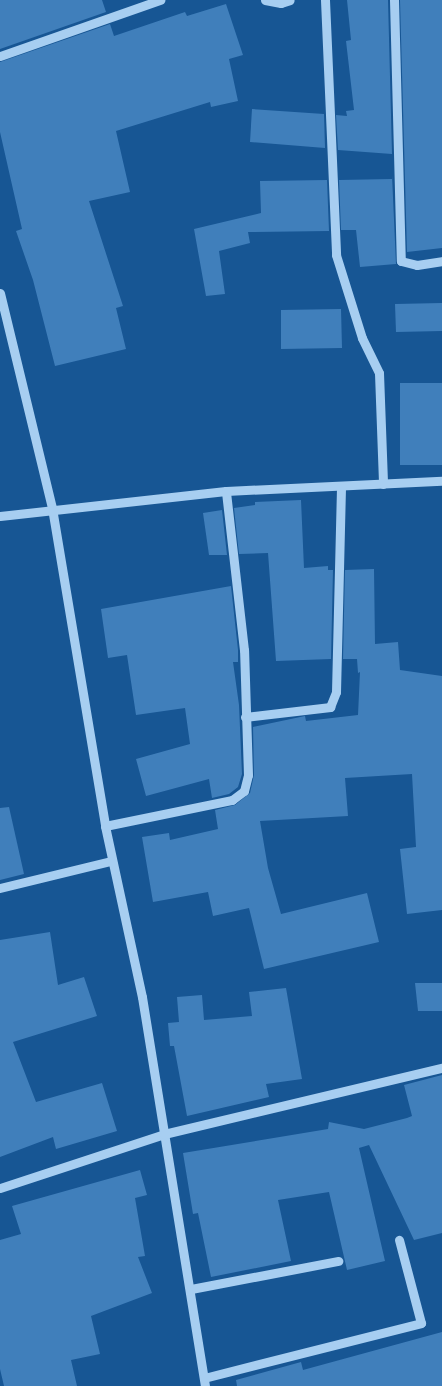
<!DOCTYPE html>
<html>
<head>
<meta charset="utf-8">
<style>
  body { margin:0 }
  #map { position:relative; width:442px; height:1386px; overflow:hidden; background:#175694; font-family:Jost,sans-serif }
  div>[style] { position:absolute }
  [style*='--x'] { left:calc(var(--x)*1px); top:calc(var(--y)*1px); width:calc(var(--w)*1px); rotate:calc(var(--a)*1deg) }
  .building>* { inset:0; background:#407fbb }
  .minor>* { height:9px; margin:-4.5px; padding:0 4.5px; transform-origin:4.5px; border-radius:4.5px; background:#a7cef1 }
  span { translate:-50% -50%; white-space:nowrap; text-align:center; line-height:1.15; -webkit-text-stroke:5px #175694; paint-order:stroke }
</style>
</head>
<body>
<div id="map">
  <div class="building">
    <div style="clip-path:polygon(0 0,102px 0,106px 12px,0 49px)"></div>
    <div style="clip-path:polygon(347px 0,388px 0,392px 154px,338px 150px,336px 115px,347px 116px,346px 111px,354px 110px,346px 41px,351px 40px)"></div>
    <div style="clip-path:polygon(400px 0,442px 0,442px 248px,407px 252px)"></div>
    <div style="clip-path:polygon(226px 4px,243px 55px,229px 59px,238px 101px,211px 107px,210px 102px,116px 131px,130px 192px,89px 201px,123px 306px,116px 308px,126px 349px,55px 366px,33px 280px,16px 231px,22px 229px,0 132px,0 62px,110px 24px,114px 36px,185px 12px,187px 16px)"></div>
    <div style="clip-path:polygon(252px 109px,324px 114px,325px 148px,250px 142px)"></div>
    <div style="clip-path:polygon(392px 175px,396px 264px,360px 267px,356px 230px,341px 230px,339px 180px,392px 179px)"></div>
    <div style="clip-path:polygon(327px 180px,329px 231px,248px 232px,250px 243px,219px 251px,225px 294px,206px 296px,194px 229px,261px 213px,260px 181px)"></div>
    <div style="clip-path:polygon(442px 303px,442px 331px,396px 332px,395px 304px)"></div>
    <div style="clip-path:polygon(341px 309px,342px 348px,281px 349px,281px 310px)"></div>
    <div style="clip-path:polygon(400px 383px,442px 383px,442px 465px,400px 465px)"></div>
    <div style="clip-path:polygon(301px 500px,304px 568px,328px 566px,328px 570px,333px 570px,331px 659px,276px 661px,268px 553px,239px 554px,234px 508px,255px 505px,255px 502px)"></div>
    <div style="clip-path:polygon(222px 510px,227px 555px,209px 555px,203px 513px)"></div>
    <div style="clip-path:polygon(374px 569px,375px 644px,398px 642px,400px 670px,442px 676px,442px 910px,407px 914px,400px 849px,416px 847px,412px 774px,345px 778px,348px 816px,260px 821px,268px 868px,281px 914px,367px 893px,379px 942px,264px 969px,249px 908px,213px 916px,208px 892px,153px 902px,142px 837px,169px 833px,170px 840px,218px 829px,215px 810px,235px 805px,250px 793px,254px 775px,253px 727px,305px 716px,306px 721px,358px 715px,360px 672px,358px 673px,357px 659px,343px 659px,345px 570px)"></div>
    <div style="clip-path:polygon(231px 586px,238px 650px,238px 662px,233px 662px,239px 705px,242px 774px,238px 787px,229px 794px,212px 798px,209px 779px,146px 796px,136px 759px,190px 744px,185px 708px,136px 715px,127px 655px,108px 658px,101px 609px)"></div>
    <div style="clip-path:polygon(9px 807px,24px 874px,0 880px,0 808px)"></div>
    <div style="clip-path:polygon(50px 932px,58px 985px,84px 977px,97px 1016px,13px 1042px,36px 1102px,102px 1083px,117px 1131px,56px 1149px,53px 1137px,0 1157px,0 940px)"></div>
    <div style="clip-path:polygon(415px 983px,442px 983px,442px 1011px,418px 1011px)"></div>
    <div style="clip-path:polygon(286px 988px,302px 1079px,266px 1084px,269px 1097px,187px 1116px,174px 1046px,170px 1046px,168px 1023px,179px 1022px,177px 997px,202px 995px,204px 1020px,252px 1016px,249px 992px)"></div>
    <div style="clip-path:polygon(442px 1075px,442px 1233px,414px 1240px,369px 1145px,359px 1148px,385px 1261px,347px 1270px,329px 1192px,278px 1200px,291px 1261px,211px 1277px,198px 1213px,193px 1214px,183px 1153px,328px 1129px,329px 1122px,364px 1129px,407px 1118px,412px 1116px,404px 1085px)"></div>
    <div style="clip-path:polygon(140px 1170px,147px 1195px,135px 1198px,145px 1256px,138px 1257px,152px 1293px,91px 1316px,100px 1354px,71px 1360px,77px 1386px,4px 1386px,0 1369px,0 1240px,21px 1234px,12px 1206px)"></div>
    <div style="clip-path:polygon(442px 1332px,442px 1386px,237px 1386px,236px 1380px,301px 1362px,303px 1370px)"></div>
  </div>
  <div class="minor">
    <div style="--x:265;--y:0;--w:16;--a:11"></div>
    <div style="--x:281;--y:3;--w:9;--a:-18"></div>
    <div style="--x:325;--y:0;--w:255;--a:87.5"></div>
    <div style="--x:336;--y:255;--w:87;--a:72.6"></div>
    <div style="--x:362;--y:338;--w:39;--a:64"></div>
    <div style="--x:379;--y:373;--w:111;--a:87.9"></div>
    <div style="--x:394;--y:0;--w:261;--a:88.5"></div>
    <div style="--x:401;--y:261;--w:16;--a:14"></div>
    <div style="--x:417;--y:265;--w:25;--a:-9"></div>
    <div style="--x:0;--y:56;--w:170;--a:-19.3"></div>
    <div style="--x:0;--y:293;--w:221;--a:76.4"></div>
    <div style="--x:52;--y:508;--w:322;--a:80.5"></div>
    <div style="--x:105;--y:826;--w:175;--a:77.8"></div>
    <div style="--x:142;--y:997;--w:394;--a:80.8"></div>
    <div style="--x:0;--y:516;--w:227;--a:-6.3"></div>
    <div style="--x:226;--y:491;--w:216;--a:-2.7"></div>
    <div style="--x:245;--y:717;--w:86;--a:-6.7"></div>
    <div style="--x:330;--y:707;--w:16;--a:-68"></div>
    <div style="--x:336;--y:692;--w:206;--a:-88.6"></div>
    <div style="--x:105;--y:826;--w:130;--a:-11.6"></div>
    <div style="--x:232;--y:800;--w:15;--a:-37"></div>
    <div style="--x:244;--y:791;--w:16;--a:-76"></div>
    <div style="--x:248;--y:775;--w:125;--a:-91.8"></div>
    <div style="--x:244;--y:650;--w:160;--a:-96.5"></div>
    <div style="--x:0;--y:888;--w:114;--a:-13.7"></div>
    <div style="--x:0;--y:1188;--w:173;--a:-18.2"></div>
    <div style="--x:164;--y:1134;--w:286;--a:-13.4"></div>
    <div style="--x:191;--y:1289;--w:150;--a:-10.8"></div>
    <div style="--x:204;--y:1378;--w:224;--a:-14.2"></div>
    <div style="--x:421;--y:1323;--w:86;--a:-104.8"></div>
  </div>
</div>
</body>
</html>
